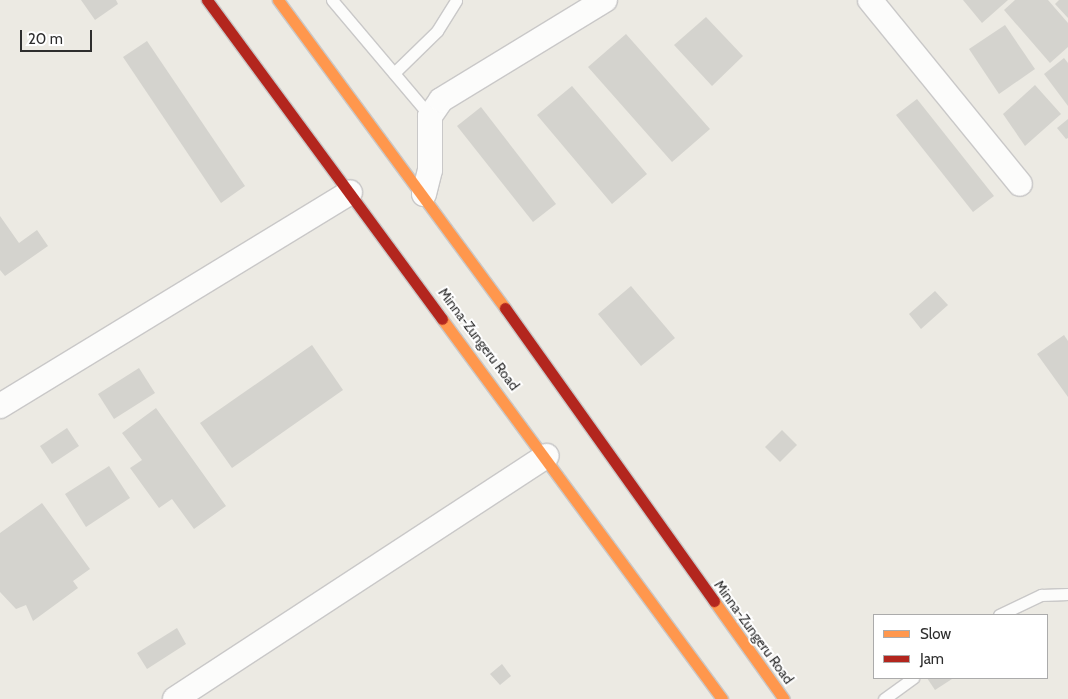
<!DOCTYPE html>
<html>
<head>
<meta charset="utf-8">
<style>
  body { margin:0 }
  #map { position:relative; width:1068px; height:699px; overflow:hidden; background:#eceae3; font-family:Cabin,sans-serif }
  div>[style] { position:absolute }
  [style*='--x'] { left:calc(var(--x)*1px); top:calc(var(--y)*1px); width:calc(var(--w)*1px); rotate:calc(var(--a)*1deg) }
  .building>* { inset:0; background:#d4d3ce }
  .roads { filter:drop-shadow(1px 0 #c9c8c8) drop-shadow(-1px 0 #c9c8c8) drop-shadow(0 1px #c9c8c8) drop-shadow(0 -1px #c9c8c8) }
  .lane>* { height:11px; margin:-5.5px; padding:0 5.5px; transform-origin:5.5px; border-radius:5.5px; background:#fcfcfb }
  .street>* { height:24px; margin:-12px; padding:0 12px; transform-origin:12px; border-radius:12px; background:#fcfcfb }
  .slow>* { height:11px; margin:-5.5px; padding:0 5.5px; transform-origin:5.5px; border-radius:5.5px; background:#ff974d }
  .jam>* { height:11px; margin:-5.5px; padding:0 5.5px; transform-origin:5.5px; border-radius:5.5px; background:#b3261e }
  span { translate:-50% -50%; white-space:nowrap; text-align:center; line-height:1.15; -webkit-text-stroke:4px #fff; paint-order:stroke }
  .street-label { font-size:14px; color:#2e2e2e }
  .legend { position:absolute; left:873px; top:614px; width:175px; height:65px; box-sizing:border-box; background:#fff; border:1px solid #ababab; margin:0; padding:6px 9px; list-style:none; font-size:15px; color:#2e2e2e }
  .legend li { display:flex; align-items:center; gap:10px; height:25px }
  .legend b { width:25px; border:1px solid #ababab }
  .scale { position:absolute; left:20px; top:30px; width:72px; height:22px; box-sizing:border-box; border:2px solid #2e2e2e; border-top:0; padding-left:6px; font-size:15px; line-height:18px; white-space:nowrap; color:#2e2e2e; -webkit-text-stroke:4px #fff; paint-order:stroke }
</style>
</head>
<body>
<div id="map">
  <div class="building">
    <div style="clip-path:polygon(81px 0,116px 0,118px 4px,95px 20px)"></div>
    <div style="clip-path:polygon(963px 0,1008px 0,982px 23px)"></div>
    <div style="clip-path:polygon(1015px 0,1048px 0,1068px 23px,1068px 47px,1050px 63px,1004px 10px)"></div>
    <div style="clip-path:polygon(1059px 0,1068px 0,1068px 18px,1055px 4px)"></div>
    <div style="clip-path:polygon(706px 17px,743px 56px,712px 86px,674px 45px)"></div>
    <div style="clip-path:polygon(1005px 25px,1035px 69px,999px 94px,969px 49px)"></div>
    <div style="clip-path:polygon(626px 34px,710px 129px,672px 162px,588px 67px)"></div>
    <div style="clip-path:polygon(147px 41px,245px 186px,221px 203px,123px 57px)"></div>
    <div style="clip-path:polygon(1064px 58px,1068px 63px,1068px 106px,1044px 74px)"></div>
    <div style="clip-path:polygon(1035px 85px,1061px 114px,1025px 146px,1003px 114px)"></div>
    <div style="clip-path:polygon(572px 86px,647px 174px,612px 204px,537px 115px)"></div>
    <div style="clip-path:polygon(917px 99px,994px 196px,973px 212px,896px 115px)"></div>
    <div style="clip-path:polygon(481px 107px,556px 204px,533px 222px,457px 126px)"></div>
    <div style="clip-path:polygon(1068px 119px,1068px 138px,1066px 139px,1057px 128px)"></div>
    <div style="clip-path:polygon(0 216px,19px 243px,37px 230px,48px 246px,5px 276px,0 270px)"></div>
    <div style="clip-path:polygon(631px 286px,675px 338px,641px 366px,598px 314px)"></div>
    <div style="clip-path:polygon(935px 291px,948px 305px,921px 329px,909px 314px)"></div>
    <div style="clip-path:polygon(1064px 335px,1068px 341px,1068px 397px,1037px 354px)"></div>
    <div style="clip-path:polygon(312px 345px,343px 390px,232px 468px,200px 423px)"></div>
    <div style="clip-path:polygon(139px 368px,155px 393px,114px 419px,98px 394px)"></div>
    <div style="clip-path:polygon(156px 408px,226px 506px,194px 529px,172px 499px,159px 508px,130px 468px,142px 460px,122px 433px)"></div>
    <div style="clip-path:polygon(67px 428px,79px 446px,52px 464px,40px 446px)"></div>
    <div style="clip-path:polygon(782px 430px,797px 445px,780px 462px,765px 447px)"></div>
    <div style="clip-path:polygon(109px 466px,130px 498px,86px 527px,65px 494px)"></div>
    <div style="clip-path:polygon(42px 503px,90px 569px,73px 581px,78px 588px,33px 621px,26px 605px,16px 609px,0 592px,0 533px)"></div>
    <div style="clip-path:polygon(177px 628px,186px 644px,147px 669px,137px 653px)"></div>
    <div style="clip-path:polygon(502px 664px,511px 676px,500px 685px,490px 674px)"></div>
    <div style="clip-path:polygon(927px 678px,951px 678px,952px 679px,935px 690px)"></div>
  </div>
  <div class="roads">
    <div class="lane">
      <div style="--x:332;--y:0;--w:152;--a:49.8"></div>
      <div style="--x:394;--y:73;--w:60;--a:-44.3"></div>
      <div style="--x:437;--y:31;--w:36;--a:-58"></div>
      <div style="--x:999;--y:615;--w:47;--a:-25.5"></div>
      <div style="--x:1041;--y:595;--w:27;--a:-2"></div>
      <div style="--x:884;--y:699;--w:36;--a:-36"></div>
    </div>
    <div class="street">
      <div style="--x:870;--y:0;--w:237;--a:50.8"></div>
      <div style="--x:424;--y:194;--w:25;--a:-76"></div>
      <div style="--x:430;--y:170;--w:54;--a:-90"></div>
      <div style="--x:430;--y:116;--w:19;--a:-55"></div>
      <div style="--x:441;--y:100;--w:192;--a:-31.4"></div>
      <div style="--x:0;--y:406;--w:410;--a:-31.4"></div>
      <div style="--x:175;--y:699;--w:444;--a:-33.2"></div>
    </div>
    <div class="slow">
      <div style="--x:278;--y:0;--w:383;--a:53.6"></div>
      <div style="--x:442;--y:319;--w:472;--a:53.6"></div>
      <div style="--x:714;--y:601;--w:120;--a:54.5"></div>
    </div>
    <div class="jam">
      <div style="--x:207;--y:0;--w:396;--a:53.6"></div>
      <div style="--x:505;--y:308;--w:360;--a:54.5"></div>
    </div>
  </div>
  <div class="street-label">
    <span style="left:479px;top:339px;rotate:53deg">Minna-Zungeru Road</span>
    <span style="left:754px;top:632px;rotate:54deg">Minna-Zungeru Road</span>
  </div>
  <ul class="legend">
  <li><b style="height:6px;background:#ff974d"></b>Slow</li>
  <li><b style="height:6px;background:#b3261e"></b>Jam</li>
  </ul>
  <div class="scale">20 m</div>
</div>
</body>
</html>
